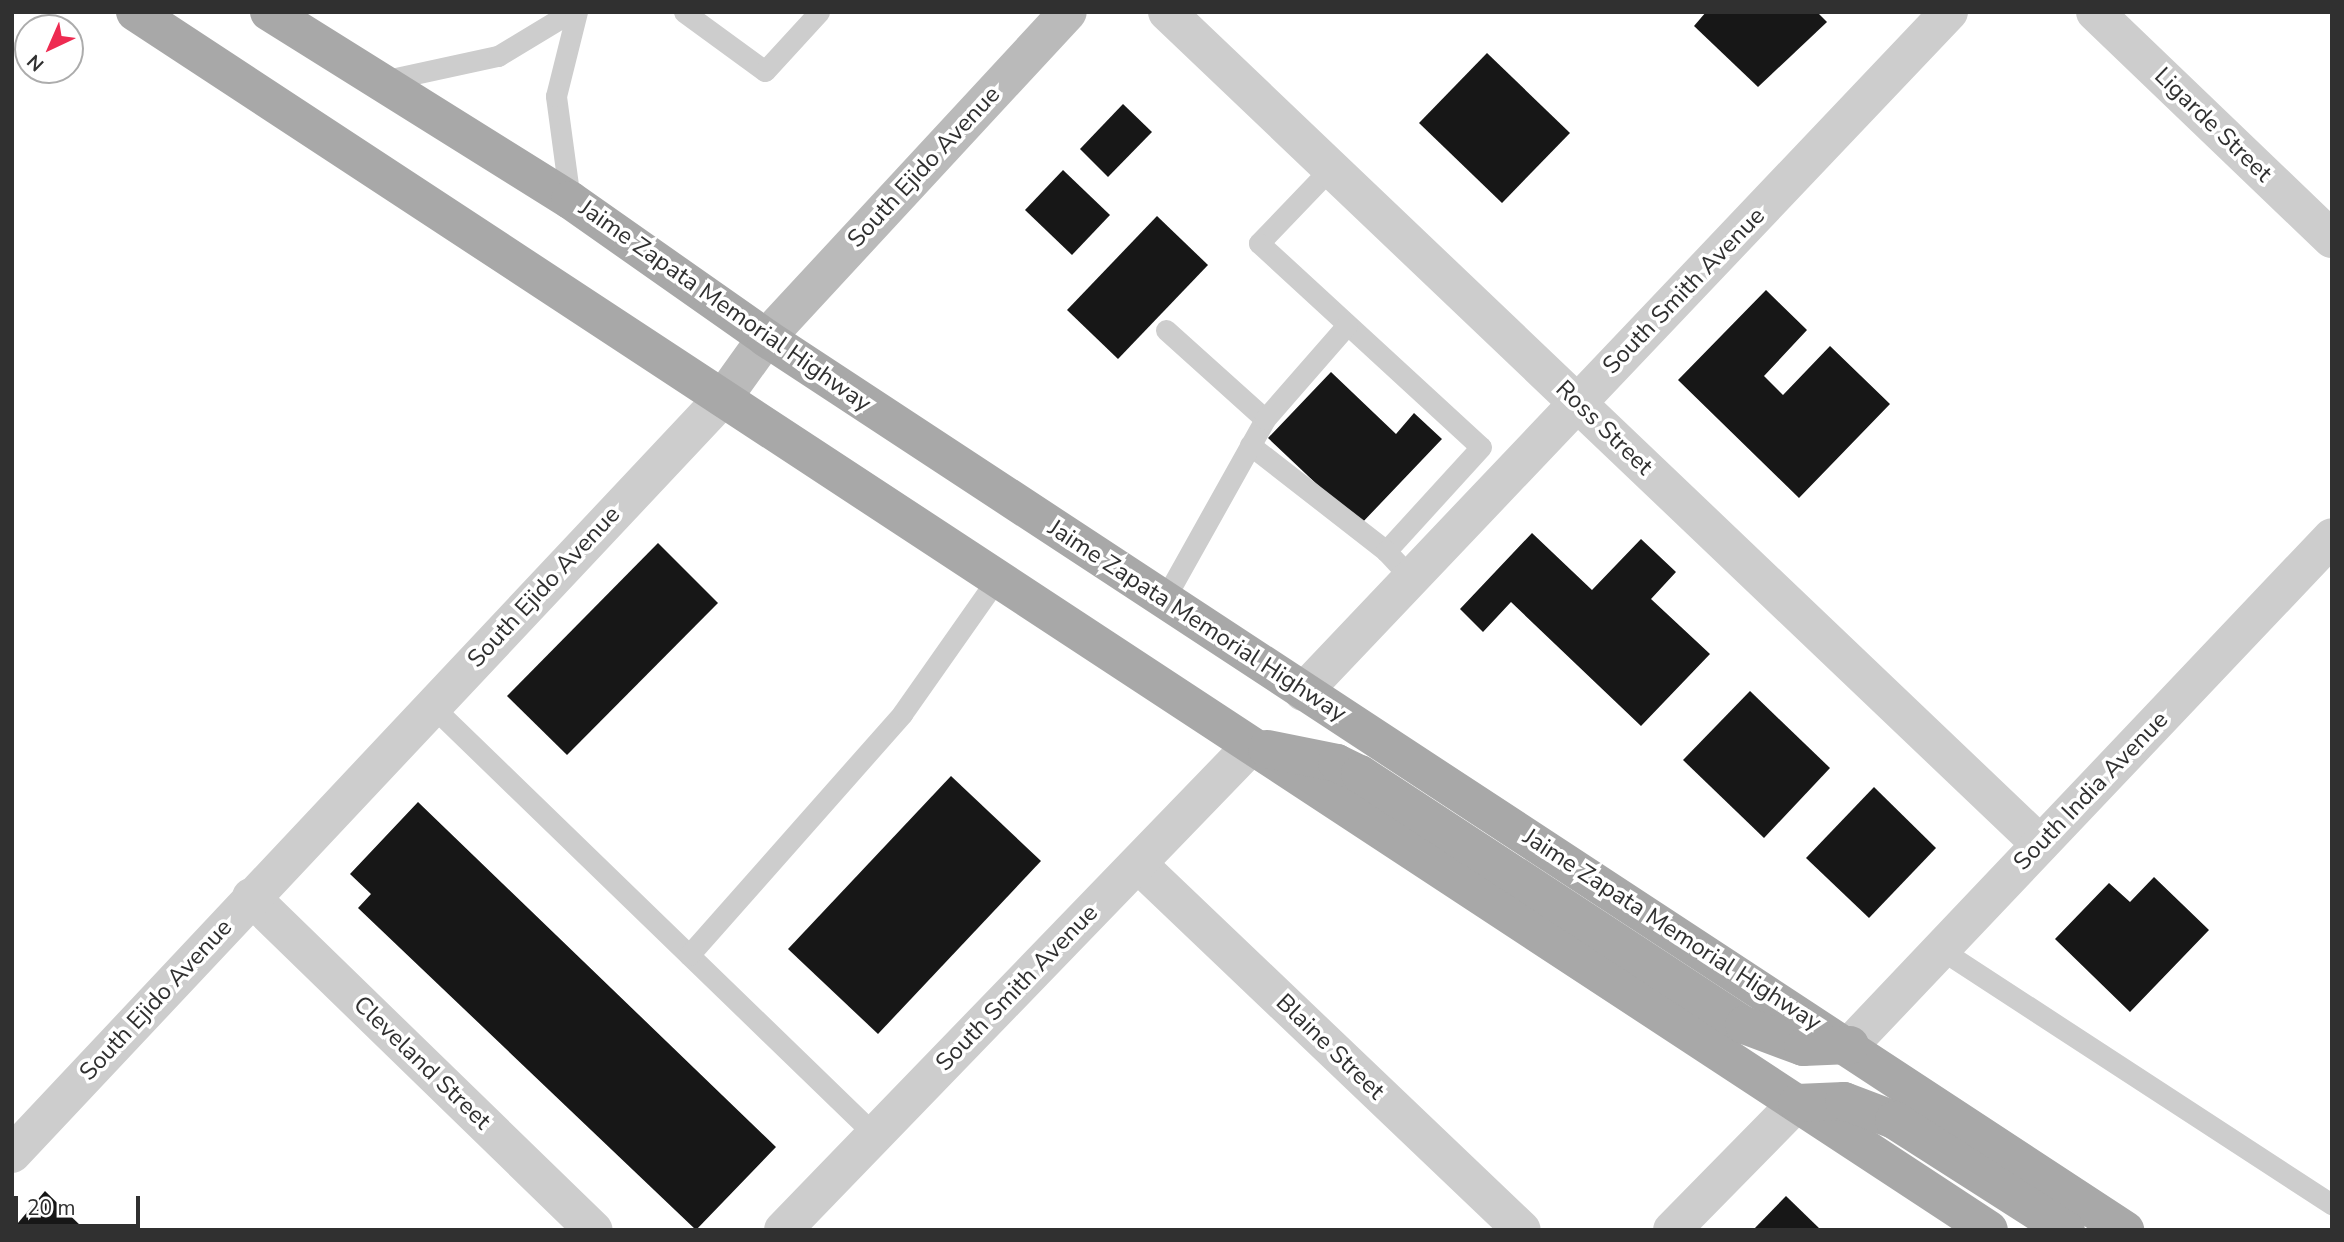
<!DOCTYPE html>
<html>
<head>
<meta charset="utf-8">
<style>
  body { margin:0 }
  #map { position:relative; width:2344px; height:1242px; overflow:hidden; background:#fff; font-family:"Nunito Sans",sans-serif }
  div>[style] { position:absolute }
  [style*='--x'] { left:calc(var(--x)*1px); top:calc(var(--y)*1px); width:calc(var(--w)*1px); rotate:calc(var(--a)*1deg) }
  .building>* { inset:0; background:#171717 }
  .lane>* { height:21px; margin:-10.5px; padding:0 10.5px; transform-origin:10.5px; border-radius:10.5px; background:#cdcdcd }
  .street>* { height:38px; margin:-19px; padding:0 19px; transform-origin:19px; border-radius:19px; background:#cdcdcd }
  .secondary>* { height:38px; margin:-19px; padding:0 19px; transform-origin:19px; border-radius:19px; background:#bababa }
  .primary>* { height:38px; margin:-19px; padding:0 19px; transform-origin:19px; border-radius:19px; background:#a8a8a8 }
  span { translate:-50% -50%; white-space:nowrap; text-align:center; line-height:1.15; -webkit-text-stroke:7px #fff; paint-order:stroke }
  .street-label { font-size:24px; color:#303030 }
  .frame { position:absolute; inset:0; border:14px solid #303030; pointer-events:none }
  .north { position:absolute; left:14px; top:14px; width:70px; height:70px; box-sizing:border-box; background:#fff; border:2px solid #acacac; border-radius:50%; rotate:224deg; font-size:19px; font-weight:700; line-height:28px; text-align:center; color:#303030 }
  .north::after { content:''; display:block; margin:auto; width:24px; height:32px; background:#ee2b51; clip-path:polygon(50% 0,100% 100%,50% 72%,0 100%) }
  .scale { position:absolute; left:14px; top:1196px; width:126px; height:32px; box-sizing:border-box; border:4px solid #303030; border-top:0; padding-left:9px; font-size:21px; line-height:24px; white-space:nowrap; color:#303030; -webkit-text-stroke:5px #fff; paint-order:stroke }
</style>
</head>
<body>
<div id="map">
  <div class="building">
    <div style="clip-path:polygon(1706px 12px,1817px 12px,1827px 22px,1758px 87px,1694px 26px)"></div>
    <div style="clip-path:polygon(1487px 53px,1570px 133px,1502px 203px,1419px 123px)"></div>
    <div style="clip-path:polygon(1123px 104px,1152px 132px,1108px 177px,1080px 149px)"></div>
    <div style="clip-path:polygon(1063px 170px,1110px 215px,1072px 255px,1025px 210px)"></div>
    <div style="clip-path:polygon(1157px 216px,1208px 265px,1118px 359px,1067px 310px)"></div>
    <div style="clip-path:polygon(1766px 290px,1807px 330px,1764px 376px,1783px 395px,1830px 346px,1890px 404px,1799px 498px,1678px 380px)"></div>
    <div style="clip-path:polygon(1331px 372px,1396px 434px,1414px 413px,1442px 439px,1360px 525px,1268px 438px)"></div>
    <div style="clip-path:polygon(1532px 533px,1592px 590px,1641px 539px,1676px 572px,1651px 599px,1710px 654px,1641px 726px,1511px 602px,1483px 632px,1460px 609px)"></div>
    <div style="clip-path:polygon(658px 543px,718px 603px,567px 755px,507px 696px)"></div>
    <div style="clip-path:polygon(1750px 691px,1830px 768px,1764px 838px,1683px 760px)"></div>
    <div style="clip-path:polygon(951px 776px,1041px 861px,878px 1034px,788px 949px)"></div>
    <div style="clip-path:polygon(1874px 787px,1936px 848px,1869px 918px,1806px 858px)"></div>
    <div style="clip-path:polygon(418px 802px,776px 1147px,696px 1230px,358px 908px,371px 894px,350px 874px)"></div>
    <div style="clip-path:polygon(2154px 877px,2209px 930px,2130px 1012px,2055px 939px,2109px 883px,2130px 902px)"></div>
    <div style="clip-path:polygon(45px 1191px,85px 1230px,12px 1230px)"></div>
    <div style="clip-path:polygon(1786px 1196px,1821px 1230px,1753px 1230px)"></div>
  </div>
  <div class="lane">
    <div style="--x:684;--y:12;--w:100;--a:36.1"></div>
    <div style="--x:765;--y:71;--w:80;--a:-47.5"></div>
    <div style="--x:382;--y:81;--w:119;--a:-12.2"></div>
    <div style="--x:498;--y:56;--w:85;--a:-31.1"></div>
    <div style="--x:1331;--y:168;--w:104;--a:133.8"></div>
    <div style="--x:1259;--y:243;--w:301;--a:42.6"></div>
    <div style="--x:1481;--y:447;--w:141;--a:132.4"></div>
    <div style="--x:570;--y:200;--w:105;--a:-97.7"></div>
    <div style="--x:556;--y:96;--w:87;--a:-76"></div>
    <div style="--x:1166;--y:330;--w:133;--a:42"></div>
    <div style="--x:1250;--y:445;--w:172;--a:37.9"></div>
    <div style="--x:1386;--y:551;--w:37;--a:47"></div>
    <div style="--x:1164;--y:600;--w:207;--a:-60.8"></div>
    <div style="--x:1265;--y:419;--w:125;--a:-48.9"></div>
    <div style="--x:432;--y:706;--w:617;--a:44.08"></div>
    <div style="--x:1940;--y:949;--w:468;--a:33.1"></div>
    <div style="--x:689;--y:955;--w:322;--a:-48.5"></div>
    <div style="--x:902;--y:714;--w:165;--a:-54.9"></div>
  </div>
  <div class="street">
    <div style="--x:1167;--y:12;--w:1206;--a:43.62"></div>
    <div style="--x:2095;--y:12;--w:328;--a:43.8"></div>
    <div style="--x:1303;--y:692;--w:938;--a:-46.47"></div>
    <div style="--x:1138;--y:864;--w:530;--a:43.63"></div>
    <div style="--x:251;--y:897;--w:478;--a:44.2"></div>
    <div style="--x:1850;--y:1045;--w:700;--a:-46.5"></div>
    <div style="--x:12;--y:1154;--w:1038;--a:-46.76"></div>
    <div style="--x:783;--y:1230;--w:673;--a:-45.96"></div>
    <div style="--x:1672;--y:1230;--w:178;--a:-45.5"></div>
  </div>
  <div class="secondary">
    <div style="--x:723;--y:398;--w:74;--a:-54.4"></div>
    <div style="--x:766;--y:338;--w:444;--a:-47.2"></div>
  </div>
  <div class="primary">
    <div style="--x:135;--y:12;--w:2218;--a:33.3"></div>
    <div style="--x:269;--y:12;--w:355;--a:32"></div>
    <div style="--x:570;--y:200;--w:240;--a:35.1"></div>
    <div style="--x:766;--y:338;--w:1626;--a:33.28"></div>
    <div style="--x:1267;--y:749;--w:71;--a:11.3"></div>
    <div style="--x:1337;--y:763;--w:25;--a:26"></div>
    <div style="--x:1360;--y:774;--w:459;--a:33.2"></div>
    <div style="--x:1744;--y:1025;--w:63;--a:20.4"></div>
    <div style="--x:1803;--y:1047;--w:47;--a:-2.4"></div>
    <div style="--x:1797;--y:1103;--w:47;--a:-2.4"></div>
    <div style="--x:1844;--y:1101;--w:53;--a:20.8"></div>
    <div style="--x:1894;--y:1120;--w:204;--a:32.6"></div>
  </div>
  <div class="street-label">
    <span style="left:2213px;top:125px;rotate:44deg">Ligarde Street</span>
    <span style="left:924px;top:167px;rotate:-47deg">South Ejido Avenue</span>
    <span style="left:1684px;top:291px;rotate:-46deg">South Smith Avenue</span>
    <span style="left:725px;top:306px;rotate:35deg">Jaime Zapata Memorial Highway</span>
    <span style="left:1604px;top:428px;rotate:44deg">Ross Street</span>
    <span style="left:544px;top:587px;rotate:-47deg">South Ejido Avenue</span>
    <span style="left:1197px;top:621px;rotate:33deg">Jaime Zapata Memorial Highway</span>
    <span style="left:2091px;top:791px;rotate:-46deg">South India Avenue</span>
    <span style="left:1672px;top:930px;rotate:33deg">Jaime Zapata Memorial Highway</span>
    <span style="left:1017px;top:988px;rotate:-46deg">South Smith Avenue</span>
    <span style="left:156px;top:1000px;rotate:-47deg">South Ejido Avenue</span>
    <span style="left:1330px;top:1047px;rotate:44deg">Blaine Street</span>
    <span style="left:422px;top:1063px;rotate:44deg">Cleveland Street</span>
  </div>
  <div class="frame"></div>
  <div class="north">N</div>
  <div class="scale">20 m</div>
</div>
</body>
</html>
